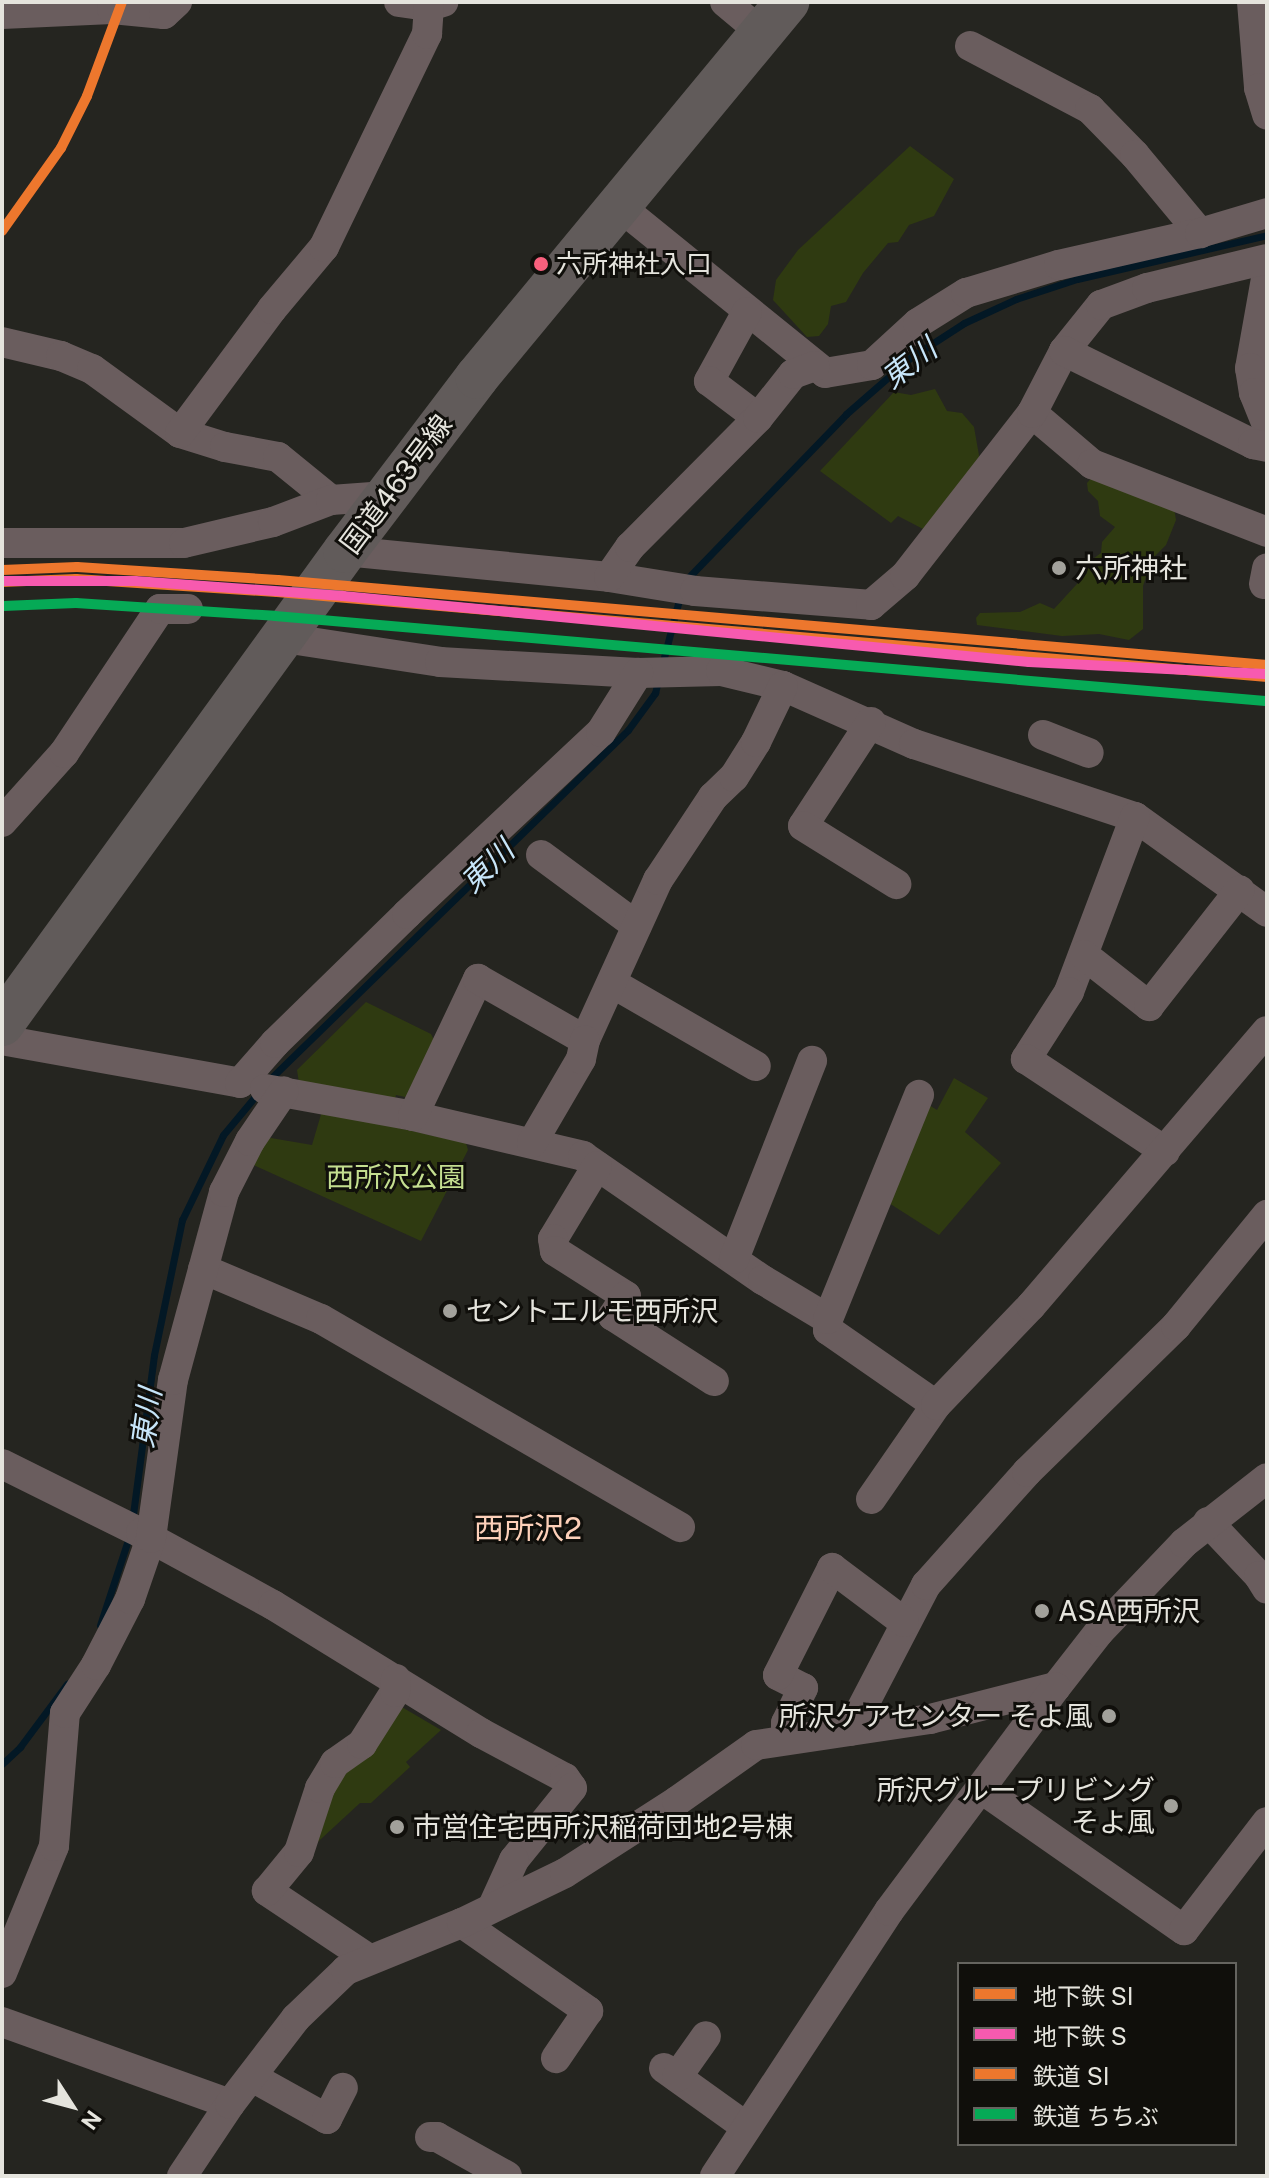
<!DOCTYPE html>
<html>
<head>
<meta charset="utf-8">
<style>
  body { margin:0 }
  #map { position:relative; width:1269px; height:2178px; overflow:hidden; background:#252520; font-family:"Public Sans","Noto Sans JP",sans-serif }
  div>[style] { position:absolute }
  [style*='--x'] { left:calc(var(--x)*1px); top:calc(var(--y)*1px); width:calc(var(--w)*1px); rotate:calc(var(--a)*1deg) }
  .green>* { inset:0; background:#2f3a11 }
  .stream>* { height:7px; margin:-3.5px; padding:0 3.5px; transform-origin:3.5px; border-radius:3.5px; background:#031825 }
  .minor>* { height:30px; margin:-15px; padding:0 15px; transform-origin:15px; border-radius:15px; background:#6a5d5e }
  .highway>* { height:44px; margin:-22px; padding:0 22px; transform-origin:22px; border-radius:22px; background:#615b5a }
  .rail-1>* { height:10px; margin:-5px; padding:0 5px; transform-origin:5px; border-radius:5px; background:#ed772d }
  .rail-2>* { height:10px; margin:-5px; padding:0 5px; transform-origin:5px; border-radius:5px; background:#06aa56 }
  .metro-1>* { height:10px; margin:-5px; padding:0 5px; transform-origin:5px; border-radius:5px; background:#ed772d }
  .metro-2>* { height:10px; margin:-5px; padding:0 5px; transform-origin:5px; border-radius:5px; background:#f75aaf }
  .dots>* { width:22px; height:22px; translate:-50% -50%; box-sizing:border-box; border:4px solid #100f0b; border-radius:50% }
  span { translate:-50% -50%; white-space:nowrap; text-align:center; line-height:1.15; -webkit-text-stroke:6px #100f0b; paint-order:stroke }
  .bus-label { font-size:26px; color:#e5e4dd }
  .left { translate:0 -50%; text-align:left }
  .street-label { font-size:28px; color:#e5e4dd }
  .poi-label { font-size:28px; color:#e5e4dd }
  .right { translate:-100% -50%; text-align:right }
  .park-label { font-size:28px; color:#c4de90 }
  .water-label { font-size:30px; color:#c7e5f9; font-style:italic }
  .neighbourhood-label { font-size:30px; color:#fdd0b9 }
  .frame { position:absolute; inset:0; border:4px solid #e5e4dd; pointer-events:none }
  .legend { position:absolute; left:957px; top:1962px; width:280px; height:184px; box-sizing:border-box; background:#100f0b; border:2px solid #65645f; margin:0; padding:10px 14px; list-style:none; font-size:24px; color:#e5e4dd }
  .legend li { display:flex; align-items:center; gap:16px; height:40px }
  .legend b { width:40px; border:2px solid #65645f }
  .north { position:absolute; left:32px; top:2066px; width:80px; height:80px; -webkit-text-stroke:6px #100f0b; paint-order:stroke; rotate:126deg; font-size:22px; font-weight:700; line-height:32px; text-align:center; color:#e5e4dd }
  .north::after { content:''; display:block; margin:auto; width:28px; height:36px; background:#e5e4dd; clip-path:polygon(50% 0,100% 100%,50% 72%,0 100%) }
</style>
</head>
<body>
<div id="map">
  <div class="green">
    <div style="clip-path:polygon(910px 146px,954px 179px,934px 216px,909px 225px,898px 242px,888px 243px,863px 273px,846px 302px,831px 306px,828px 324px,819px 336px,807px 337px,773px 300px,776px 280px,798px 250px)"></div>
    <div style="clip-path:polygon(935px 389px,947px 411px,962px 413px,974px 427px,980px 461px,927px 531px,898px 516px,891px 523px,820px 471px,894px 392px,911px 395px)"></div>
    <div style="clip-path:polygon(1094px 475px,1174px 508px,1176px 520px,1166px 545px,1152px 559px,1143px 586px,1143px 629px,1129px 640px,1099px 634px,1062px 636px,977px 625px,976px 618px,980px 613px,1020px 612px,1040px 603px,1054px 609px,1087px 573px,1086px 564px,1101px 553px,1102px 542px,1115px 527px,1100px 516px,1098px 501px,1088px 491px,1087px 483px)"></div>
    <div style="clip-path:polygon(366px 1002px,431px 1034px,435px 1042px,410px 1098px,396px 1095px,394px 1103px,299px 1083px,297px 1070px)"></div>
    <div style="clip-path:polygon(954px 1078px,988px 1098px,965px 1132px,1001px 1163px,939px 1235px,881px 1198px,924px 1102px,937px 1110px)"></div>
    <div style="clip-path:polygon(322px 1111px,466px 1143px,468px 1150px,421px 1241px,247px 1162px,265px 1137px,312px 1145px)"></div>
    <div style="clip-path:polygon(395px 1703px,441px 1730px,406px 1762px,410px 1767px,371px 1803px,360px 1803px,308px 1851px,326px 1794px)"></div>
  </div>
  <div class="stream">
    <div style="--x:685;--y:581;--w:232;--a:-46"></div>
    <div style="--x:846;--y:414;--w:85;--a:-41.2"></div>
    <div style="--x:910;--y:358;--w:64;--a:-32.9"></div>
    <div style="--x:964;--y:323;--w:57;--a:-24.8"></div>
    <div style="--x:1016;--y:299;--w:64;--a:-18.2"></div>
    <div style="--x:1077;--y:279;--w:195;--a:-13"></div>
    <div style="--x:662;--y:665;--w:71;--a:-75.4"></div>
    <div style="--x:269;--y:1080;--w:501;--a:-44.27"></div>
    <div style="--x:628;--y:730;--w:46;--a:-53.9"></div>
    <div style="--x:655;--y:693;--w:12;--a:-76"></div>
    <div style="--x:132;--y:1522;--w:168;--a:-82.5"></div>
    <div style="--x:154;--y:1355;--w:138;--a:-78.3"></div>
    <div style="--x:182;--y:1220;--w:94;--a:-64.2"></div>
    <div style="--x:223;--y:1135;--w:55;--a:-50.2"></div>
    <div style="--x:100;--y:1625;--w:96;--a:-71.8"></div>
    <div style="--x:2;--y:1764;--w:25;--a:-43"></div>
    <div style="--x:20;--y:1747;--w:79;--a:-53.3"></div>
  </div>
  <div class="minor">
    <div style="--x:399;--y:2;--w:30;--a:8"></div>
    <div style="--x:429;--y:6;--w:15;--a:-16"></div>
    <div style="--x:725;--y:2;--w:48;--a:40"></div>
    <div style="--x:1252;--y:2;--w:86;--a:85.3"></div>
    <div style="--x:1259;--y:88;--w:28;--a:73"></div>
    <div style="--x:2;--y:14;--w:110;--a:-2.6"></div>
    <div style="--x:112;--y:9;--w:52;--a:5.5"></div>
    <div style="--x:164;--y:14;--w:18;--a:-43"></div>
    <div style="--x:970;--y:46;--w:136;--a:27.7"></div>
    <div style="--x:1090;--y:109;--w:64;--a:45.6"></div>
    <div style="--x:1135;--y:155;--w:102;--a:50.2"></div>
    <div style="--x:619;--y:206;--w:265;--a:39"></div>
    <div style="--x:825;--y:373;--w:48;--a:-9.7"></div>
    <div style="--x:872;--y:365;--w:62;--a:-42.4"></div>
    <div style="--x:918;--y:323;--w:57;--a:-32"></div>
    <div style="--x:966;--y:293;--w:97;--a:-16.8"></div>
    <div style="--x:1059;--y:265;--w:145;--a:-12.8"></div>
    <div style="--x:1200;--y:233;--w:70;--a:-16.6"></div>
    <div style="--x:1267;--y:273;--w:97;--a:100.1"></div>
    <div style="--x:1250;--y:368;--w:25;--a:81"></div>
    <div style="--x:1254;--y:393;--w:35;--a:68"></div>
    <div style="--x:747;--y:312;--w:79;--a:118.8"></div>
    <div style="--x:709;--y:381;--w:61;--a:37.1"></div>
    <div style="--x:2;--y:342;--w:61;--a:13.3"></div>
    <div style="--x:61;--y:356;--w:34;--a:23"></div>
    <div style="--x:92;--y:369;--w:109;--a:36"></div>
    <div style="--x:180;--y:433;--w:47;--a:17.3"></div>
    <div style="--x:225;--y:447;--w:54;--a:10.7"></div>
    <div style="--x:278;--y:457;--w:68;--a:39.1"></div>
    <div style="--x:1064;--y:351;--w:59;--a:-51.2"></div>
    <div style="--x:1101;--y:305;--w:49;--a:-20.3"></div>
    <div style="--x:1147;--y:288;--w:123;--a:-13.6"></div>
    <div style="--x:1032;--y:413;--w:79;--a:40.4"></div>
    <div style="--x:1092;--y:464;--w:188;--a:21.2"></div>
    <div style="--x:180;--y:433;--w:154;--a:-53.4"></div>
    <div style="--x:272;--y:309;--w:81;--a:-50"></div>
    <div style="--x:324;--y:247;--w:237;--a:-64.2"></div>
    <div style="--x:427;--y:34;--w:28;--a:-86"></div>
    <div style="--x:2;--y:543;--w:182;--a:0"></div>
    <div style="--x:184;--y:543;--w:91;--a:-13.3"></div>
    <div style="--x:273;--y:522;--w:62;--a:-20.8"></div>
    <div style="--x:331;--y:500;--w:55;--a:-4.2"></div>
    <div style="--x:345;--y:551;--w:265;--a:5.6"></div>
    <div style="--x:609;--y:577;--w:87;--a:9.2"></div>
    <div style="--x:695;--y:591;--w:177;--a:4.5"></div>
    <div style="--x:871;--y:605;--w:45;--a:-40.5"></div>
    <div style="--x:905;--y:576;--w:207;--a:-52.1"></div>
    <div style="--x:1032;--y:413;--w:70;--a:-62.7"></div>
    <div style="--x:1064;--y:351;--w:211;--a:26.2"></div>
    <div style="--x:1253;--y:444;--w:14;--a:12"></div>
    <div style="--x:609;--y:577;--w:37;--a:-55"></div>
    <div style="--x:630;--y:547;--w:182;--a:-45.2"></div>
    <div style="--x:758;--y:418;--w:56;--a:-51.5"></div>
    <div style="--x:793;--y:374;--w:23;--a:-20"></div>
    <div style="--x:1264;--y:584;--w:16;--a:-79"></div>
    <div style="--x:284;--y:638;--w:158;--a:8.7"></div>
    <div style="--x:440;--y:662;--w:198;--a:3.2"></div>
    <div style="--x:638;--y:673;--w:83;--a:-1.4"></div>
    <div style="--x:721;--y:671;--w:64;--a:13.6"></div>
    <div style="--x:783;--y:686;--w:143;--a:23.9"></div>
    <div style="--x:914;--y:744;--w:233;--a:18.3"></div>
    <div style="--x:1135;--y:817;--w:163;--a:35.7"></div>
    <div style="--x:871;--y:722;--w:124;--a:123.2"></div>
    <div style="--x:803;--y:826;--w:110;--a:31.9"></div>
    <div style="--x:1043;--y:735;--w:49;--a:21.4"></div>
    <div style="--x:1135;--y:817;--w:187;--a:110.7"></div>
    <div style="--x:1069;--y:992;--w:80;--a:122.7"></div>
    <div style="--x:1026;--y:1059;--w:167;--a:33.5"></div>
    <div style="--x:2;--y:822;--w:93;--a:-48.1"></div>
    <div style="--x:64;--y:753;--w:173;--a:-56.3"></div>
    <div style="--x:160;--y:609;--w:28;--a:0"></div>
    <div style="--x:541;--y:855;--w:119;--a:36.5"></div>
    <div style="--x:1084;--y:955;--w:83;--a:38.1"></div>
    <div style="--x:1149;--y:1006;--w:147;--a:-51.9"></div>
    <div style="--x:612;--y:983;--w:166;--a:30"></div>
    <div style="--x:2;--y:1040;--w:242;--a:10.2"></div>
    <div style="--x:240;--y:1083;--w:53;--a:-48.8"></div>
    <div style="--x:275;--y:1043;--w:185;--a:-44.3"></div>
    <div style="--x:407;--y:914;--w:266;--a:-43.2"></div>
    <div style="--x:601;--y:732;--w:70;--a:-57.9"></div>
    <div style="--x:265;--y:1089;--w:150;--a:10.3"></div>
    <div style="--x:413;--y:1116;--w:175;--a:13.2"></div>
    <div style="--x:583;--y:1156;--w:219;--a:34.6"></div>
    <div style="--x:763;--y:1280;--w:76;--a:31"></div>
    <div style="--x:828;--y:1319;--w:11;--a:90"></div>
    <div style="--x:828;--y:1330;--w:131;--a:34.8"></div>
    <div style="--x:413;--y:1116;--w:152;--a:-64.6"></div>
    <div style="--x:478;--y:979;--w:123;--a:29.7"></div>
    <div style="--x:585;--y:1040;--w:176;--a:-65.5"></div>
    <div style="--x:658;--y:880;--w:100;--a:-56.5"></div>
    <div style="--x:713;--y:797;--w:29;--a:-44"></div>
    <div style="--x:734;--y:777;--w:41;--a:-57.8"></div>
    <div style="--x:756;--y:742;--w:62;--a:-64.3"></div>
    <div style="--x:532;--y:1143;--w:97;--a:-59.7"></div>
    <div style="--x:581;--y:1059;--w:19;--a:-78"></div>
    <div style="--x:597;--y:1166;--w:85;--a:121.1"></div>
    <div style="--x:553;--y:1239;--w:12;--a:81"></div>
    <div style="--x:555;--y:1251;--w:84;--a:32.4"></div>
    <div style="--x:626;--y:1296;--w:24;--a:123"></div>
    <div style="--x:613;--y:1316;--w:120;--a:32.8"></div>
    <div style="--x:734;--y:1259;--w:213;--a:-68.5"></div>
    <div style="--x:203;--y:1269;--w:128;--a:23"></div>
    <div style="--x:321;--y:1319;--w:415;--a:30.1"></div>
    <div style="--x:828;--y:1319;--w:242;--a:-67.9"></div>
    <div style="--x:2;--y:1464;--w:155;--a:26.4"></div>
    <div style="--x:141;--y:1533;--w:150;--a:28.6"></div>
    <div style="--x:273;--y:1605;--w:244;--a:31.6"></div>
    <div style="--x:481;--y:1733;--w:95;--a:28.2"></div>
    <div style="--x:565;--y:1778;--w:12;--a:55"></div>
    <div style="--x:572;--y:1788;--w:92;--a:128.9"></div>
    <div style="--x:514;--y:1860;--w:51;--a:114.5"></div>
    <div style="--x:871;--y:1499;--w:114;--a:-55.3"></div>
    <div style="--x:936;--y:1405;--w:137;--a:-46.2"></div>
    <div style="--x:1031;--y:1306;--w:362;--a:-49.4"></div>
    <div style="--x:1208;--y:1522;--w:74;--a:46.6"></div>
    <div style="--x:1259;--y:1576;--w:15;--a:58"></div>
    <div style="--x:850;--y:1731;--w:165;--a:-62.5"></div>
    <div style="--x:926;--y:1585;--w:152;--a:-48.2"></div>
    <div style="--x:1027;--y:1472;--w:209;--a:-44.4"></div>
    <div style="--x:1176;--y:1326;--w:144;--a:-50.7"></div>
    <div style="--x:786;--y:1740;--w:17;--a:-90"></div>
    <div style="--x:786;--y:1723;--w:39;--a:-64"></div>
    <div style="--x:803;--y:1688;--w:28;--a:-153"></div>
    <div style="--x:778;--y:1675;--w:120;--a:-63.2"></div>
    <div style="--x:832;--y:1568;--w:90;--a:36.9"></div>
    <div style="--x:983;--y:1790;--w:245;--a:34.9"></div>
    <div style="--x:1184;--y:1930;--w:136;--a:-52.5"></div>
    <div style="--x:462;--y:1923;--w:154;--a:34.9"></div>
    <div style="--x:588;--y:2011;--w:57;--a:124.2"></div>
    <div style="--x:369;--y:1959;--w:123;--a:-146.3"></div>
    <div style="--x:267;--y:1891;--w:50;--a:-50.6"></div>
    <div style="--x:299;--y:1852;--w:67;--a:-71.8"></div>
    <div style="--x:320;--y:1788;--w:29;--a:-59"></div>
    <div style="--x:335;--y:1763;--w:33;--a:-35"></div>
    <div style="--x:362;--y:1744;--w:62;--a:-57.6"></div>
    <div style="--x:395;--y:1692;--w:13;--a:-86"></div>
    <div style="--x:2;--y:1973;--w:137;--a:-67.7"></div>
    <div style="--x:54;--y:1846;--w:133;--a:-85.3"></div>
    <div style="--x:65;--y:1713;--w:57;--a:-57.1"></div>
    <div style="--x:96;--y:1665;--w:74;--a:-62.7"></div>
    <div style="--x:130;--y:1599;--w:65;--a:-71"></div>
    <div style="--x:151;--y:1538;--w:160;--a:-82.1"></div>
    <div style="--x:173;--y:1380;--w:195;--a:-74.8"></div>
    <div style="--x:224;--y:1192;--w:57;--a:-63"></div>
    <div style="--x:250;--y:1141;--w:60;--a:-55.8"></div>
    <div style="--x:2;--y:2022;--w:242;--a:19.8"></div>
    <div style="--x:664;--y:2068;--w:100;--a:35.6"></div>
    <div style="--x:252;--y:2077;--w:86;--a:29.2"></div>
    <div style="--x:327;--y:2119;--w:35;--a:-63"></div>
    <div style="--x:677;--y:2077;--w:50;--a:-54.7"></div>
    <div style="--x:430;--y:2137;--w:7;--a:0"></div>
    <div style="--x:437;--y:2137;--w:80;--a:29.1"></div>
    <div style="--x:182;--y:2176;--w:87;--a:-56.3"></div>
    <div style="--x:230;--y:2104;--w:108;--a:-52.5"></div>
    <div style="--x:296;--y:2018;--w:69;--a:-43.8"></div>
    <div style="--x:346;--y:1970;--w:125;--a:-22.1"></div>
    <div style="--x:462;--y:1923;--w:114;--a:-25.9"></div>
    <div style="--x:565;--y:1873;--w:133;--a:-32.7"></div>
    <div style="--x:677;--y:1801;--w:97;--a:-35.3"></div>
    <div style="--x:756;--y:1745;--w:176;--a:-8.5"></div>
    <div style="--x:930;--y:1719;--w:130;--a:-14.3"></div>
    <div style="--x:1056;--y:1687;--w:70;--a:-52"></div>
    <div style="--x:1099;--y:1632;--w:123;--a:-46.3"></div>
    <div style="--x:1184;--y:1543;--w:105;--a:-38.1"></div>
    <div style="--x:715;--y:2176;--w:317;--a:-56.7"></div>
    <div style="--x:889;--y:1911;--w:279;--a:-53.3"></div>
  </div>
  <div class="highway">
    <div style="--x:2;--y:1024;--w:584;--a:-54.05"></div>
    <div style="--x:345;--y:551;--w:218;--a:-52.8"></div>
    <div style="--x:477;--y:377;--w:487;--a:-50.4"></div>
  </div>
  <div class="rail-1">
    <div style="--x:2;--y:231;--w:102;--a:-54.6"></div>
    <div style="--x:61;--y:148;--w:58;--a:-63.4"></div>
    <div style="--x:87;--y:96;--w:100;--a:-69.6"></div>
    <div style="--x:2;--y:570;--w:75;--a:-2.3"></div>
    <div style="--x:77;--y:567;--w:201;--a:3.7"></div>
    <div style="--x:278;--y:580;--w:993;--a:4.91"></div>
  </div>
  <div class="rail-2">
    <div style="--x:3;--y:606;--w:73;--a:-2.4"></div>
    <div style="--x:76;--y:603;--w:199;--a:3.7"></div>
    <div style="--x:275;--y:616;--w:994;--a:4.91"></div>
  </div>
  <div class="metro-1">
    <div style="--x:2;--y:582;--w:74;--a:-2.3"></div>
    <div style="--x:76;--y:579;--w:201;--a:3.7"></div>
    <div style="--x:277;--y:592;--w:994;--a:4.91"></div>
  </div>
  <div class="metro-2">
    <div style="--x:2;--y:581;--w:133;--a:0"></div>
    <div style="--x:135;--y:581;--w:209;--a:4.1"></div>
    <div style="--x:343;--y:596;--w:689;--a:5.5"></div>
    <div style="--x:1029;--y:662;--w:237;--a:2.9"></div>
  </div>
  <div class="dots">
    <div style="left:541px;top:264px;background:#f8607d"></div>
    <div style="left:1059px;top:568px;background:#a2a19b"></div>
    <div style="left:450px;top:1311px;background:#a2a19b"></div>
    <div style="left:1042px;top:1611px;background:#a2a19b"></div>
    <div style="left:1109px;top:1716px;background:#a2a19b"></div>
    <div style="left:1171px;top:1806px;background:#a2a19b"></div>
    <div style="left:397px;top:1827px;background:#a2a19b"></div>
  </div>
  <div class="bus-label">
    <span class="left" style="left:556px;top:264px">六所神社入口</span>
  </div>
  <div class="street-label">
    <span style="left:396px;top:484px;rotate:-53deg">国道463号線</span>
  </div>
  <div class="poi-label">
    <span class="left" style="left:1075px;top:568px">六所神社</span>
    <span class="left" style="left:466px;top:1311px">セントエルモ西所沢</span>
    <span class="left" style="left:1058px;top:1611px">ASA西所沢</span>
    <span class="right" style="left:1093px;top:1716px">所沢ケアセンター そよ風</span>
    <span class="right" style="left:1155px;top:1806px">所沢グループリビング<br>そよ風</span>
    <span class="left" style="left:413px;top:1827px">市営住宅西所沢稲荷団地2号棟</span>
  </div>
  <div class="park-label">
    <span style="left:396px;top:1177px">西所沢公園</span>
  </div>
  <div class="water-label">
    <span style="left:909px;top:363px;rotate:-38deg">東川</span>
    <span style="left:487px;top:866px;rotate:-44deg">東川</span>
    <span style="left:146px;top:1418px;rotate:-82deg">東川</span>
  </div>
  <div class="neighbourhood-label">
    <span style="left:528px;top:1528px">西所沢2</span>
  </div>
  <div class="frame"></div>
  <ul class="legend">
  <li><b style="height:10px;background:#ed772d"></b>地下鉄 SI</li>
  <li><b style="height:10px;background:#f75aaf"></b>地下鉄 S</li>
  <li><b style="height:10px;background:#ed772d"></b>鉄道 SI</li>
  <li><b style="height:10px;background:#06aa56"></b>鉄道 ちちぶ</li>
  </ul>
  <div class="north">N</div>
</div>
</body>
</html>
